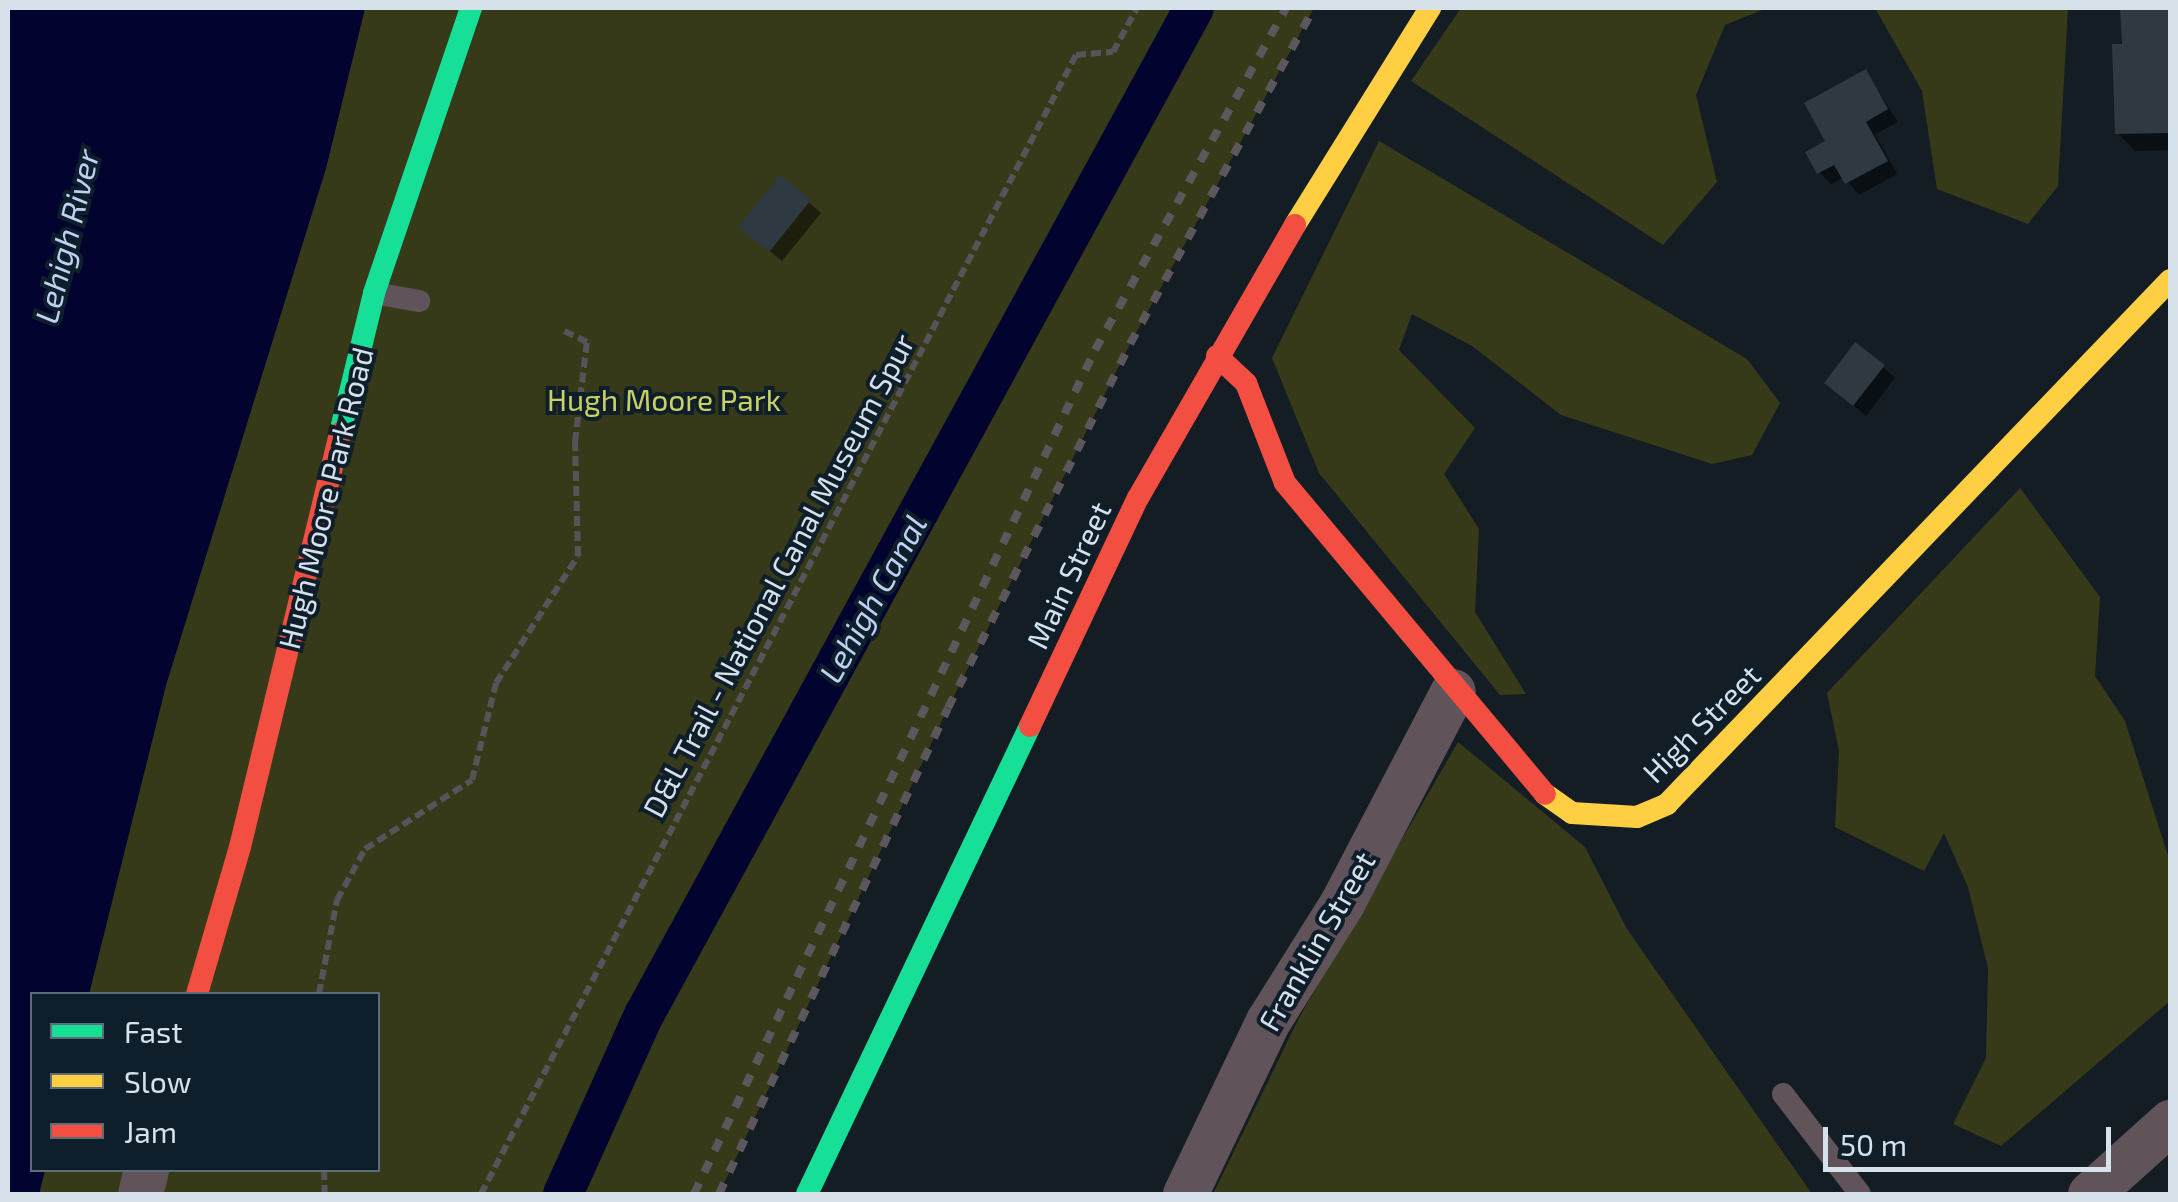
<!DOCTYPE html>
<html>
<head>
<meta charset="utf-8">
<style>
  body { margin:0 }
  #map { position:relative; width:2178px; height:1202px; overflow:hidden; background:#141d24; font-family:"Exo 2",sans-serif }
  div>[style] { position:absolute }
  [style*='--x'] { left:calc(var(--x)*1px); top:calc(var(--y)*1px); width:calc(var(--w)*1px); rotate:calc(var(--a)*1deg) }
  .green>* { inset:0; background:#373a18 }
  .water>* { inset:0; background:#02032e }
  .shadow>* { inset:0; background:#0007 }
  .canal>* { height:40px; margin:-20px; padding:0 20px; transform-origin:20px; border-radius:20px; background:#02032e }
  .building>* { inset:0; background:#2f3941 }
  .path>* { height:6px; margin-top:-3px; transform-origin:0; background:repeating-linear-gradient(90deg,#57535a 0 10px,transparent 0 15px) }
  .lane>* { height:22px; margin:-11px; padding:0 11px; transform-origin:11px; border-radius:11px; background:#61535a }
  .street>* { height:45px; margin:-22.5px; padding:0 22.5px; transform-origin:22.5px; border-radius:22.5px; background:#61535a }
  .fast>* { height:22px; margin:-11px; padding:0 11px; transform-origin:11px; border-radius:11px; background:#16e098 }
  .slow>* { height:22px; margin:-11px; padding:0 11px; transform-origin:11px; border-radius:11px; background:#ffcf43 }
  .jam>* { height:22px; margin:-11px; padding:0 11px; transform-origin:11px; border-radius:11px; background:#f24e42 }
  .rail>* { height:8px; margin-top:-4px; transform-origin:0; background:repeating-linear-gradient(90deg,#5b575d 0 12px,transparent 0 24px) }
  span { translate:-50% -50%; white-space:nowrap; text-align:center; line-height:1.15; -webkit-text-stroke:8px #0e1e2a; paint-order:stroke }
  .park-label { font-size:30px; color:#cad064 }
  .street-label { font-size:30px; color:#d7e1ea }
  .water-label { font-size:32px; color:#bed1f4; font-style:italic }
  .frame { position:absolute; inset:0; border:10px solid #d7e1ea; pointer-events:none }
  .legend { position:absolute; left:30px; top:992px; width:350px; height:180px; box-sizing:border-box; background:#0e1e2a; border:2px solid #5e6c77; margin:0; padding:12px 18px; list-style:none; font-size:30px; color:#d7e1ea }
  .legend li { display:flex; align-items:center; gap:20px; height:50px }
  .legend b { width:50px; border:2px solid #5e6c77 }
  .scale { position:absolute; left:1823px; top:1127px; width:288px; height:45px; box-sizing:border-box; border:5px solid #d7e1ea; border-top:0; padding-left:12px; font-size:30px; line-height:35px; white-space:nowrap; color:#d7e1ea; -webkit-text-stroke:8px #0e1e2a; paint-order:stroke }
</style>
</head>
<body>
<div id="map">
  <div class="green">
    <div style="clip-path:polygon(365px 8px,1314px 8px,1130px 344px,948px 708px,719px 1194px,39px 1194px,45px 1170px,378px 1170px,378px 994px,89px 994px,166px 685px,326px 168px)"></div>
    <div style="clip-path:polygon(1461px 8px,1767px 8px,1725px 25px,1696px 95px,1717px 182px,1663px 245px,1411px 81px)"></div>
    <div style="clip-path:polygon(1875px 8px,2068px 8px,2058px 186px,2028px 224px,1937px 189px,1922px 91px)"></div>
    <div style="clip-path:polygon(1379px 141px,1747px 359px,1780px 403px,1752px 455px,1712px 464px,1561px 415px,1472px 346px,1412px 314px,1399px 350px,1475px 428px,1444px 474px,1479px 529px,1475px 612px,1526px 694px,1500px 695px,1319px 473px,1272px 358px)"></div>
    <div style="clip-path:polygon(2020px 488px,2100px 597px,2095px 676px,2125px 721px,2170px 862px,2170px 1001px,2001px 1146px,1953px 1124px,1986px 1058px,1988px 968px,1968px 887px,1944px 833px,1924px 871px,1835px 827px,1839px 751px,1827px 693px)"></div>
    <div style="clip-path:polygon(1458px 742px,1585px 847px,1627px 929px,1812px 1194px,1213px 1194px,1299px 1018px)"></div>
  </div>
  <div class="water">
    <div style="clip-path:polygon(8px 8px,365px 8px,326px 168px,166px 685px,89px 994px,32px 994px,32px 1170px,45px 1170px,39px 1194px,8px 1194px)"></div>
  </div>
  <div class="shadow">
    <div style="clip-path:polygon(2123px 8px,2170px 8px,2170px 150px,2135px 151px,2118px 133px)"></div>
    <div style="clip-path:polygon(1866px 72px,1898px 122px,1875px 134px,1897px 174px,1859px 195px,1844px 177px,1831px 184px,1819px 172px)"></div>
    <div style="clip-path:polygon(781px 178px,821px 213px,782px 261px,753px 238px)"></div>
    <div style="clip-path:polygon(1883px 367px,1895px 378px,1866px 416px,1839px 394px)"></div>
  </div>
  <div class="canal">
    <div style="--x:563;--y:1194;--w:196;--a:-65.7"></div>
    <div style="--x:644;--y:1015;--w:1147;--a:-61.36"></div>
  </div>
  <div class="building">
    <div style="clip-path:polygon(2120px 8px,2170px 8px,2170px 133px,2115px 134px,2112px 44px,2122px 44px)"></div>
    <div style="clip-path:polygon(1866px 69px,1888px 109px,1866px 122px,1888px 161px,1845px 184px,1834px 165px,1817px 174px,1805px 152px,1825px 141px,1804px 103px)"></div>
    <div style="clip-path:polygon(780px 175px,811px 200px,769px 252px,738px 227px)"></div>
    <div style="clip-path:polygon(1855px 342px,1885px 365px,1853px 406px,1824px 383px)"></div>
  </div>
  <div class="path">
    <div style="--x:319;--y:994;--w:96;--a:-79.2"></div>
    <div style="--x:337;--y:900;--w:58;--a:-61.2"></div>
    <div style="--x:365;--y:849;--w:127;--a:-32.8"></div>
    <div style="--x:472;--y:780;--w:100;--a:-76.1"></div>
    <div style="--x:496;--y:683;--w:151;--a:-57.2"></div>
    <div style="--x:578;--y:556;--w:114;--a:-91.5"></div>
    <div style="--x:575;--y:442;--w:101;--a:-83.2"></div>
    <div style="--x:587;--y:342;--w:30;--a:-154"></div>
    <div style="--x:324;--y:1170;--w:24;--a:88"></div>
    <div style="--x:481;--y:1194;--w:1285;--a:-62.42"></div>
    <div style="--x:1076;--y:55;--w:37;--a:-5"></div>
    <div style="--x:1113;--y:52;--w:50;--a:-61.4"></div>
  </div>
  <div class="lane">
    <div style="--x:374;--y:293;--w:46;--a:10.1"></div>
    <div style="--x:1783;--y:1094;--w:126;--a:52.4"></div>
  </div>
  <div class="street">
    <div style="--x:140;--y:1194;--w:25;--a:-76"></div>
    <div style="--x:1185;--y:1194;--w:192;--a:-64.4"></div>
    <div style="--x:1268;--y:1021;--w:139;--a:-57.9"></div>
    <div style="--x:1342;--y:903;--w:239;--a:-62.4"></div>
    <div style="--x:2090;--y:1194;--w:108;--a:-42"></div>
  </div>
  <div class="fast">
    <div style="--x:340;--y:433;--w:144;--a:-76.3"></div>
    <div style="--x:374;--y:293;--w:301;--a:-71.2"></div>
    <div style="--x:807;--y:1194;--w:518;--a:-64.52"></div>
  </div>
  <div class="slow">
    <div style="--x:1295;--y:225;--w:256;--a:-58.1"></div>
    <div style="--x:1545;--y:794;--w:33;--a:35"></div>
    <div style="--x:1572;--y:813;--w:65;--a:3.5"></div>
    <div style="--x:1637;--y:817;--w:33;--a:-23"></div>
    <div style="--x:1667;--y:804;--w:726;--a:-46.17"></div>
  </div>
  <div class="jam">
    <div style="--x:1217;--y:356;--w:40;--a:43"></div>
    <div style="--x:1246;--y:383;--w:107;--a:68.7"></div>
    <div style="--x:1285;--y:483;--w:405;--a:50.1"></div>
    <div style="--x:1030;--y:726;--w:252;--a:-64.7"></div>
    <div style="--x:1138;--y:498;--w:315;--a:-60.1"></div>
    <div style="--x:197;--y:994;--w:153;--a:-73.7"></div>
    <div style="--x:240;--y:847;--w:426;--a:-76.4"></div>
  </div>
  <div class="rail">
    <div style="--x:694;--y:1194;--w:934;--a:-64.59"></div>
    <div style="--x:1095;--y:350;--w:392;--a:-60.8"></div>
    <div style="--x:719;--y:1194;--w:537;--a:-64.77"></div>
    <div style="--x:948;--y:708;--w:407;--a:-63.4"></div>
    <div style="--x:1130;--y:344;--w:383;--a:-61.3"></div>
  </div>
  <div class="park-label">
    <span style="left:664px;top:399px">Hugh Moore Park</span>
  </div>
  <div class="street-label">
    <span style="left:325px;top:498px;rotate:-76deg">Hugh Moore Park Road</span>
    <span style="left:778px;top:575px;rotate:-62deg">D&amp;L Trail - National Canal Museum Spur</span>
    <span style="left:1068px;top:575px;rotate:-65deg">Main Street</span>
    <span style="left:1701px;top:723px;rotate:-45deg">High Street</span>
    <span style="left:1316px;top:941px;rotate:-60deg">Franklin Street</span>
  </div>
  <div class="water-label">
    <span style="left:66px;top:236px;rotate:-76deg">Lehigh River</span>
    <span style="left:872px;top:598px;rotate:-61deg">Lehigh Canal</span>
  </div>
  <div class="frame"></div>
  <ul class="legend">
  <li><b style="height:12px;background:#16e098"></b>Fast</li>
  <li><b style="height:12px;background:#ffcf43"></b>Slow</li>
  <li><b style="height:12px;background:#f24e42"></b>Jam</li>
  </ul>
  <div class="scale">50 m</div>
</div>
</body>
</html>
